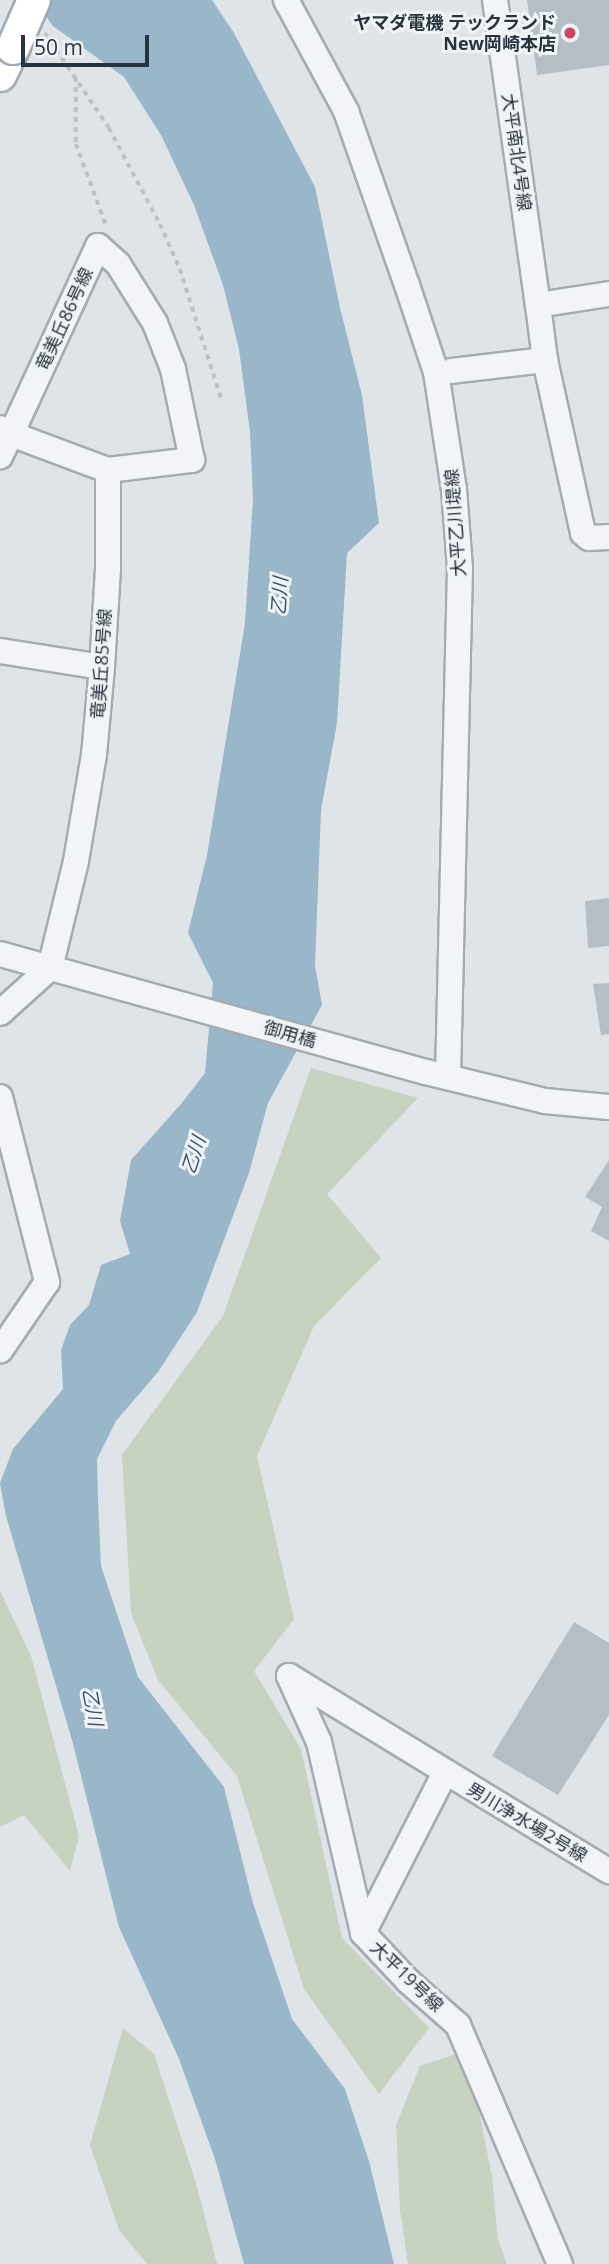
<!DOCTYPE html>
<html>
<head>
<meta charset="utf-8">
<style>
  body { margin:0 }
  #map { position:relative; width:609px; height:2264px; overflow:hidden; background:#dfe4e8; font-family:"Open Sans","Noto Sans JP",sans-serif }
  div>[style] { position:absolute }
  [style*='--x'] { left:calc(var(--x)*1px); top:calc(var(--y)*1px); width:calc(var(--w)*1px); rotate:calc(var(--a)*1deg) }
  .green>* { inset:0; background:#c7d2c0 }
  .water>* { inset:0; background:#9ab6c9 }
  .building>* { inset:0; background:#b6bec5 }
  .path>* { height:3.5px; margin-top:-1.75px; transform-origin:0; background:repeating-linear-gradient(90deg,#bdc2c7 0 5px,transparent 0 10px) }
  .roads { filter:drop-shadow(2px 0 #a4abb2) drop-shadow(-2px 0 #a4abb2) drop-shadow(0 2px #a4abb2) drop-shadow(0 -2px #a4abb2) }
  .minor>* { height:24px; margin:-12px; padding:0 12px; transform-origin:12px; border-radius:12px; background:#f2f4f7 }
  .major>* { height:32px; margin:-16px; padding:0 16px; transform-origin:16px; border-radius:16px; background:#fff }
  .bridges { filter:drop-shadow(2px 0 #9faab4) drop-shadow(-2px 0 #9faab4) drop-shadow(0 2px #9faab4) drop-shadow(0 -2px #9faab4) }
  .major-bridge>* { height:32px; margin:-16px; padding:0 16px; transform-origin:16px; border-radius:16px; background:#fff }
  .dots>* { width:19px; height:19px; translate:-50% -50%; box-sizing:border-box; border:4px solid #eff3f6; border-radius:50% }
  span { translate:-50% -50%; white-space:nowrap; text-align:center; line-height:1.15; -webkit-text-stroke:6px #eff3f6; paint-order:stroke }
  .poi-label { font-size:18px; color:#283340; font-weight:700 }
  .right { translate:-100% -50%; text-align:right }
  .street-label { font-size:18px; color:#283340 }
  .water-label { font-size:19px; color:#325674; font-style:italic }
  .scale { position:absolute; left:21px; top:35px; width:128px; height:32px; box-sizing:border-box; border:4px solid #283340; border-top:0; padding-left:9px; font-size:21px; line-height:24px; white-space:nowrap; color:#283340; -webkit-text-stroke:5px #eff3f6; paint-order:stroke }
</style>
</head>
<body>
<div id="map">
  <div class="green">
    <div style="clip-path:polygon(311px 1068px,418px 1098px,327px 1194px,381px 1258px,314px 1326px,257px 1456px,294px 1619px,254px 1671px,301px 1749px,342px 1938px,429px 2028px,379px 2094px,304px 1989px,237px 1776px,158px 1680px,131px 1613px,122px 1455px,223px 1316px)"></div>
    <div style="clip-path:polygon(0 1591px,31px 1656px,79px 1836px,70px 1871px,24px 1815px,0 1827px)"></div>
    <div style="clip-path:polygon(123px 2028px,154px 2054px,196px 2183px,217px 2264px,147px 2264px,119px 2230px,90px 2145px)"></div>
    <div style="clip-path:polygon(467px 2050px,492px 2177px,498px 2240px,507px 2264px,408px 2264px,400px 2210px,396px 2125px,420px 2066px)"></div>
  </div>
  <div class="water">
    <div style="clip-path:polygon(34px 0,212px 0,234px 33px,315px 187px,340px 308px,362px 395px,379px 523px,347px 553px,337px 723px,321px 810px,315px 965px,322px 1005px,268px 1103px,249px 1173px,197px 1312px,158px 1372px,116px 1421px,97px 1459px,98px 1499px,101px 1566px,138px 1677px,224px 1787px,253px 1903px,292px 2019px,345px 2089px,369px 2161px,394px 2264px,244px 2264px,215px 2159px,179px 2059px,119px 1927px,72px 1740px,6px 1516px,0 1483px,13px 1449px,63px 1389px,61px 1350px,70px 1325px,89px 1305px,101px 1265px,130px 1254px,120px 1221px,131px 1160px,181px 1104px,205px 1073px,213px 983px,188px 933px,207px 855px,245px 623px,253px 499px,250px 432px,239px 349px,223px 285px,194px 205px,161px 135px,124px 77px,53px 26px)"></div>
  </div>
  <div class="building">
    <div style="clip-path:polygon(527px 0,609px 0,609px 65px,537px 75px)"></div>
    <div style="clip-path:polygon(609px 898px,609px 946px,588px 948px,585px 901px)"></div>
    <div style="clip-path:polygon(609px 983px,609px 1034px,601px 1035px,593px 984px)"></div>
    <div style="clip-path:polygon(609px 1160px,609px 1241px,591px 1231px,602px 1207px,585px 1197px)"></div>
    <div style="clip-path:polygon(574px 1622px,609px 1643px,609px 1715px,558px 1795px,492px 1756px)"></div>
  </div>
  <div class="path">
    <div style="--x:45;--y:33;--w:115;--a:56"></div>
    <div style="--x:109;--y:128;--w:109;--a:62"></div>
    <div style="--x:160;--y:224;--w:49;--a:66"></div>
    <div style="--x:180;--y:269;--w:139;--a:72.3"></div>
    <div style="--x:76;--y:77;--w:67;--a:90"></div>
    <div style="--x:76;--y:144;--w:90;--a:69.7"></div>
  </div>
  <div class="roads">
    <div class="minor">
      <div style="--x:286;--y:0;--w:126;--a:61.6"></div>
      <div style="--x:346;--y:111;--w:184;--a:70.7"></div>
      <div style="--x:407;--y:285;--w:92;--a:71.6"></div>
      <div style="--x:436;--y:372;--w:118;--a:81.3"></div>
      <div style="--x:454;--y:489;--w:79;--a:85.7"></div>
      <div style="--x:460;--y:568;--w:509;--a:91.35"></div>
      <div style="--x:495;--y:0;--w:308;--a:82"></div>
      <div style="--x:609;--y:294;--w:72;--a:171.2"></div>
      <div style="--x:538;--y:305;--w:55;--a:82.7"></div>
      <div style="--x:545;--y:360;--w:177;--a:77.6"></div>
      <div style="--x:583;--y:533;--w:8;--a:40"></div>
      <div style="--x:589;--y:538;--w:20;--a:-3"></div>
      <div style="--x:451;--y:371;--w:95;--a:-6.7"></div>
      <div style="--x:0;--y:428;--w:13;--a:29"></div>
      <div style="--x:11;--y:434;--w:103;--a:20.4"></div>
      <div style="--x:108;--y:470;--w:85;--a:-6.8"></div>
      <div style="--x:192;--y:460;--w:93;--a:-101.8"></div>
      <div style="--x:173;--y:369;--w:49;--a:-111.4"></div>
      <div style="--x:155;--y:323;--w:70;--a:-122.1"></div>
      <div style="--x:118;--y:264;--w:27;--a:-138"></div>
      <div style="--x:98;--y:246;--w:207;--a:114.8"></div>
      <div style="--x:11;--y:434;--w:25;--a:116"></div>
      <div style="--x:0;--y:651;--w:103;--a:8.9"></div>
      <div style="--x:0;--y:954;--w:442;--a:15.5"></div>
      <div style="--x:426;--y:1072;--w:122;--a:13.7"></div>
      <div style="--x:545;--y:1101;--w:64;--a:5.4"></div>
      <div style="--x:0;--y:1013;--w:67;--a:-42"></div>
      <div style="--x:50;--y:968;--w:110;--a:-76.3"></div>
      <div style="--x:76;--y:861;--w:108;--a:-80.4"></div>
      <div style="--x:94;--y:755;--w:88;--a:-84.8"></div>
      <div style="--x:102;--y:667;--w:99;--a:-86.5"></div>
      <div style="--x:108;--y:568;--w:98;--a:-90"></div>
      <div style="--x:0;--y:1097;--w:191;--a:75.7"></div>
      <div style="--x:47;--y:1282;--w:83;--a:124.3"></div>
      <div style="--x:289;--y:1676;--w:72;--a:65.6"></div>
      <div style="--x:319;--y:1742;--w:196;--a:77"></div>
      <div style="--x:363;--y:1933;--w:66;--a:46.8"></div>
      <div style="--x:408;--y:1981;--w:67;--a:41.3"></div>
      <div style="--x:458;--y:2025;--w:260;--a:66.9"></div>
      <div style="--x:289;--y:1676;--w:375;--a:31.4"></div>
      <div style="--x:363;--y:1933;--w:180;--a:-62.9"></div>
    </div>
    <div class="major">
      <div style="--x:0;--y:75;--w:30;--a:-64"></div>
    </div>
  </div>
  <div class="bridges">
    <div class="major-bridge">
      <div style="--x:13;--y:48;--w:52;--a:-66.4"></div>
    </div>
  </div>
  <div class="dots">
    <div style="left:570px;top:33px;background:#ce4467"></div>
  </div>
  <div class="poi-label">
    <span class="right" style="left:556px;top:33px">ヤマダ電機 テックランド<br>New岡崎本店</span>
  </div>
  <div class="street-label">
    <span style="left:517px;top:152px;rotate:82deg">大平南北4号線</span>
    <span style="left:64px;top:319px;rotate:-65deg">竜美丘86号線</span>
    <span style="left:455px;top:523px;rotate:-94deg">大平乙川堤線</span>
    <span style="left:101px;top:664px;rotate:-86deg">竜美丘85号線</span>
    <span style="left:290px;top:1034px;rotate:16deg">御用橋</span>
    <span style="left:527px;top:1822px;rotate:31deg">男川浄水場2号線</span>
    <span style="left:407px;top:1976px;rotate:44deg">大平19号線</span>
  </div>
  <div class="water-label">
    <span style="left:280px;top:596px;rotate:-86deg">乙川</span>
    <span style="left:194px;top:1155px;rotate:-72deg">乙川</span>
    <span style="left:92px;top:1707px;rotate:79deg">乙川</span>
  </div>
  <div class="scale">50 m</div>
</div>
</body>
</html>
